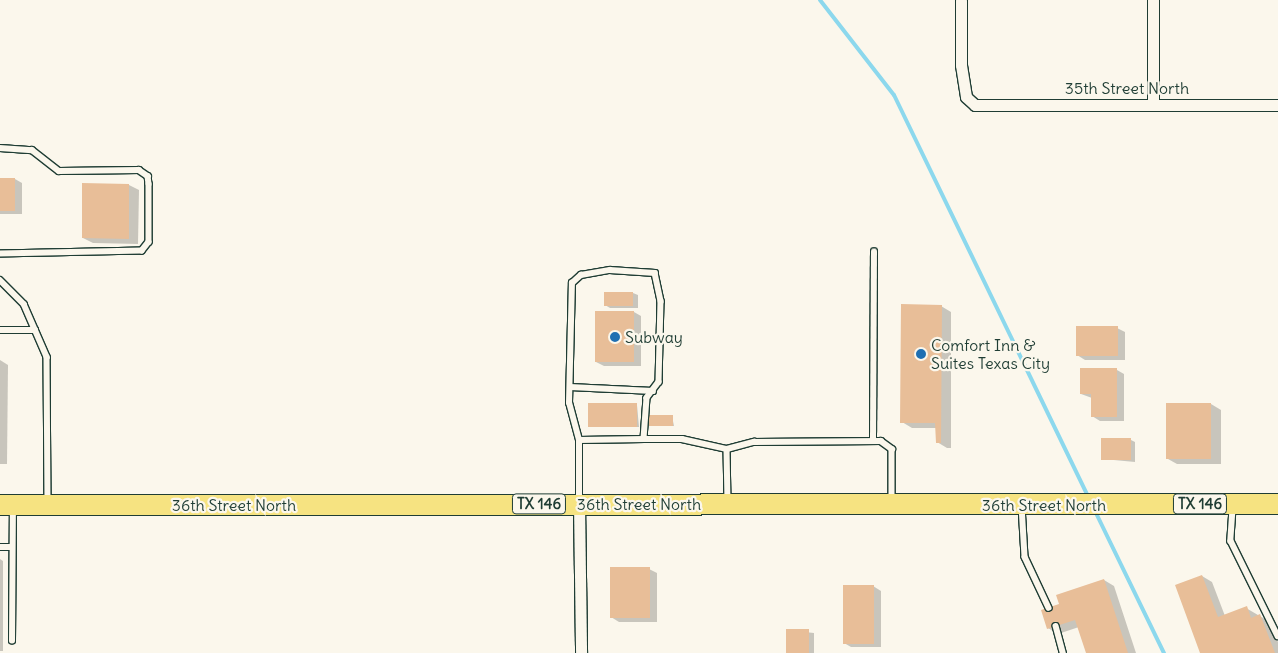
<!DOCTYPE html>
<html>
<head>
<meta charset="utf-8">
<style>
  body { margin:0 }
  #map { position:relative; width:1278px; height:653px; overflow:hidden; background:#fbf7ec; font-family:Delius,sans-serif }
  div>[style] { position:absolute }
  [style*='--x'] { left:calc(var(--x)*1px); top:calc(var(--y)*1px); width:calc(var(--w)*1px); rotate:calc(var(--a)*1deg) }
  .shadow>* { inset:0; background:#0003 }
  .stream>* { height:4px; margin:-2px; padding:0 2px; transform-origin:2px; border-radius:2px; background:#8cd8ed }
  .building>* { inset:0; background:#e8be98 }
  .roads { filter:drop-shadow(1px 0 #1f3d34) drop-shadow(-1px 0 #1f3d34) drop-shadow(0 1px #1f3d34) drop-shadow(0 -1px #1f3d34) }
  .lane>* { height:5.5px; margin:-2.75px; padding:0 2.75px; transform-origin:2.75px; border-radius:2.75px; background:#fbf7ec }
  .street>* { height:11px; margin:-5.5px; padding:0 5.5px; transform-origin:5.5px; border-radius:5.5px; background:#fbf7ec }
  .highway>* { height:20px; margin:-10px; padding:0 10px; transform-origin:10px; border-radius:10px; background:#f6e381 }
  .dots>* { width:14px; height:14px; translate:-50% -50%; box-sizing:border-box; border:2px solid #fbf7ec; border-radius:50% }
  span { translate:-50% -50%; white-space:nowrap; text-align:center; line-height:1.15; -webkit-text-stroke:4.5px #fbf7ec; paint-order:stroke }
  .shield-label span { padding:1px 4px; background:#fbf7ec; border:1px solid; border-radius:4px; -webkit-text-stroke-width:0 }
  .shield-label { font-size:15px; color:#1f3d34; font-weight:700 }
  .street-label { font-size:16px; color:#1f3d34 }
  .poi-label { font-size:16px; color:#1f3d34 }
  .left { translate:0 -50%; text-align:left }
</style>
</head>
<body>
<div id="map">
  <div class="shadow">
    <div style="clip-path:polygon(0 179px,15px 179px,22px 183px,22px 214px,0 214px)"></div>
    <div style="clip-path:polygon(129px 185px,139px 190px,138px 244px,93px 243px,83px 238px)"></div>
    <div style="clip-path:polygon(605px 293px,633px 293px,638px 295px,638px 308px,610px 308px,605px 305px)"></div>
    <div style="clip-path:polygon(941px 306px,951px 312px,951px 448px,947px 448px,937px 442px,937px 428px,912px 428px,902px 422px)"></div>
    <div style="clip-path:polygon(634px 312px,641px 316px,641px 366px,604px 366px,596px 362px)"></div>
    <div style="clip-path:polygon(1117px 328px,1125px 332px,1125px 360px,1085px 360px,1077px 355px)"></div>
    <div style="clip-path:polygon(0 360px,8px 365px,7px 464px,0 464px)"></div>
    <div style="clip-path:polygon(1117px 370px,1124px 374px,1124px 421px,1100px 421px,1092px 416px,1092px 398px,1081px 394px)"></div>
    <div style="clip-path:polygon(1211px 404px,1221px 410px,1221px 464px,1177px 464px,1168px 459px)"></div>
    <div style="clip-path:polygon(637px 405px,639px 427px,591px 427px)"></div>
    <div style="clip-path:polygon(672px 416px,674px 426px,650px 425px)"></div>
    <div style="clip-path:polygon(1131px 440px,1135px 442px,1135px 462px,1103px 459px)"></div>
    <div style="clip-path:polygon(0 559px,3px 561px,3px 651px,0 651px)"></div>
    <div style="clip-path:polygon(649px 569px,657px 573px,657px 622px,619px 622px,611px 617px)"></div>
    <div style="clip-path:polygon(1202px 576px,1212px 582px,1225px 616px,1246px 608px,1270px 622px,1278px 642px,1278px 653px,1202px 653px)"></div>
    <div style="clip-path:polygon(1104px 580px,1114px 586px,1136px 653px,1087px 653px,1079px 627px,1058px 634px,1048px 628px,1061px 605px)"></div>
    <div style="clip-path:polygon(873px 586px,881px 591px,881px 647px,851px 647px,844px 643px)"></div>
    <div style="clip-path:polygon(787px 630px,814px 633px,814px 653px,787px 653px)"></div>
  </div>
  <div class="stream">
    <div style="--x:820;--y:0;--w:120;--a:52.1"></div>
    <div style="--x:894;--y:95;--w:448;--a:64.2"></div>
    <div style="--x:1095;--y:511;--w:158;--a:64.1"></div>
  </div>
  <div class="building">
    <div style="clip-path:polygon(0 178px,15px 178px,15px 211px,0 211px)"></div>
    <div style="clip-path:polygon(82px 183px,129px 184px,129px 239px,82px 238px)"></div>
    <div style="clip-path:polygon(604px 292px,633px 292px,633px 306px,604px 306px)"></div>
    <div style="clip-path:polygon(901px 304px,942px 305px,941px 443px,936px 443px,935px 423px,900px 423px)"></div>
    <div style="clip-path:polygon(595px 311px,634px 311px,634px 362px,595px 362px)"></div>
    <div style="clip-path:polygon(1076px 326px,1118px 326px,1118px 356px,1076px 356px)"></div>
    <div style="clip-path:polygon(1080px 368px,1117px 368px,1117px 417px,1091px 417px,1091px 394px,1080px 394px)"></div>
    <div style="clip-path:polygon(588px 403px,637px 403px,637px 427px,588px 427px)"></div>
    <div style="clip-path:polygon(1166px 403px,1211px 403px,1211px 459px,1166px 459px)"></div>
    <div style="clip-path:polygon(649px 415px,673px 415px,673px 426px,649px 426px)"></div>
    <div style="clip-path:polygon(1101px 438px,1131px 438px,1131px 460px,1101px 460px)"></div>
    <div style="clip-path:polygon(610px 567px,650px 567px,650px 618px,610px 618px)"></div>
    <div style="clip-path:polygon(1202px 575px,1218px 617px,1247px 606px,1251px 618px,1260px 614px,1275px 653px,1200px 653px,1175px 585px)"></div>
    <div style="clip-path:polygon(1104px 579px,1128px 653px,1086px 653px,1075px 620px,1047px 629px,1041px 610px,1059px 604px,1056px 595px)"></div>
    <div style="clip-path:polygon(843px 585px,874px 585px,874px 644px,843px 644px)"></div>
    <div style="clip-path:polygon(786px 629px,809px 629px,809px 653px,786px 653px)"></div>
  </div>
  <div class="roads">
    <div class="lane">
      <div style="--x:0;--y:148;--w:32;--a:4"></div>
      <div style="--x:32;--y:150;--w:34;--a:38"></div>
      <div style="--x:59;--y:171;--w:80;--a:-0.7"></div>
      <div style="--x:139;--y:170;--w:11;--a:34"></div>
      <div style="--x:148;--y:176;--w:8;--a:83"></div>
      <div style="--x:149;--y:184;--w:58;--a:90"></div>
      <div style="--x:149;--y:242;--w:11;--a:128"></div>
      <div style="--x:142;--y:251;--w:142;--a:178.8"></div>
      <div style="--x:0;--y:280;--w:34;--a:45"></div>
      <div style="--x:24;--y:304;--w:58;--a:66.5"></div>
      <div style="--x:47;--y:357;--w:146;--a:89.6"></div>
      <div style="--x:0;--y:330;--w:35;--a:0"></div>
      <div style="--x:570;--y:387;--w:83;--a:2.8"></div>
      <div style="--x:579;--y:440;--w:38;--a:-105"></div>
      <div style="--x:569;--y:403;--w:120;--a:-88.6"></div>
      <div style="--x:572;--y:283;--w:12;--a:-42"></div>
      <div style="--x:581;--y:275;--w:29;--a:-10"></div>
      <div style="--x:610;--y:270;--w:45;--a:3.8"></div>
      <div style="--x:655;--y:273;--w:29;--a:78"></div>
      <div style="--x:661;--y:301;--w:81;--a:91.4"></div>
      <div style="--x:659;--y:382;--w:20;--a:127"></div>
      <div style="--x:647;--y:398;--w:41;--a:94.2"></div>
      <div style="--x:873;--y:441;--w:189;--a:-89.7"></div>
      <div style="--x:727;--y:449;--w:53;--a:88.9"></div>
      <div style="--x:579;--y:502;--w:62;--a:-90"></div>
      <div style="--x:579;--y:440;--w:65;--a:-0.9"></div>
      <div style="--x:644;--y:439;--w:38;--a:0"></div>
      <div style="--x:682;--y:439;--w:46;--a:12.5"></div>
      <div style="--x:727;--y:449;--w:28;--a:-15"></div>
      <div style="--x:754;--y:442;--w:127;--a:-0.5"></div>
      <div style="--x:881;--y:441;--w:14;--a:36"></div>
      <div style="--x:892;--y:449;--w:51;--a:90"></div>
      <div style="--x:1022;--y:506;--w:51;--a:86.6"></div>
      <div style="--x:1025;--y:557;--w:56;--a:64.8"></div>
      <div style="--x:1233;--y:509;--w:32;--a:94"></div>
      <div style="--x:1231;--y:541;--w:106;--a:63.7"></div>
      <div style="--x:0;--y:547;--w:12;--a:0"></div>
      <div style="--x:1056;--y:626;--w:28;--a:75"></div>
      <div style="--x:12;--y:641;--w:133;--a:-89.6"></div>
    </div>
    <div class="street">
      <div style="--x:961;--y:0;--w:65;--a:90"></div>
      <div style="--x:961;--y:65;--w:32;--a:81"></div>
      <div style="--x:966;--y:97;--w:12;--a:42"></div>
      <div style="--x:975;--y:105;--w:303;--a:0"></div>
      <div style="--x:1153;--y:0;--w:104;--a:90"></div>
      <div style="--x:579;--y:504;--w:149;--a:89.2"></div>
    </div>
    <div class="highway">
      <div style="--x:0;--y:505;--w:1278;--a:-0.04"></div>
    </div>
  </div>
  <div class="dots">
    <div style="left:615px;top:337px;background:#1f6fb2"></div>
    <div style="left:921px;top:354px;background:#1f6fb2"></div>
  </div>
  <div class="shield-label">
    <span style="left:539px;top:504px">TX 146</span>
    <span style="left:1200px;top:504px">TX 146</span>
  </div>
  <div class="street-label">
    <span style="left:1127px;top:88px">35th Street North</span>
    <span style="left:639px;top:504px">36th Street North</span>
    <span style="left:234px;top:505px">36th Street North</span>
    <span style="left:1044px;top:505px">36th Street North</span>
  </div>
  <div class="poi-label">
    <span class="left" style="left:625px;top:337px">Subway</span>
    <span class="left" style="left:931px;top:354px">Comfort Inn &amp;<br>Suites Texas City</span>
  </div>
</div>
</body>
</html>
